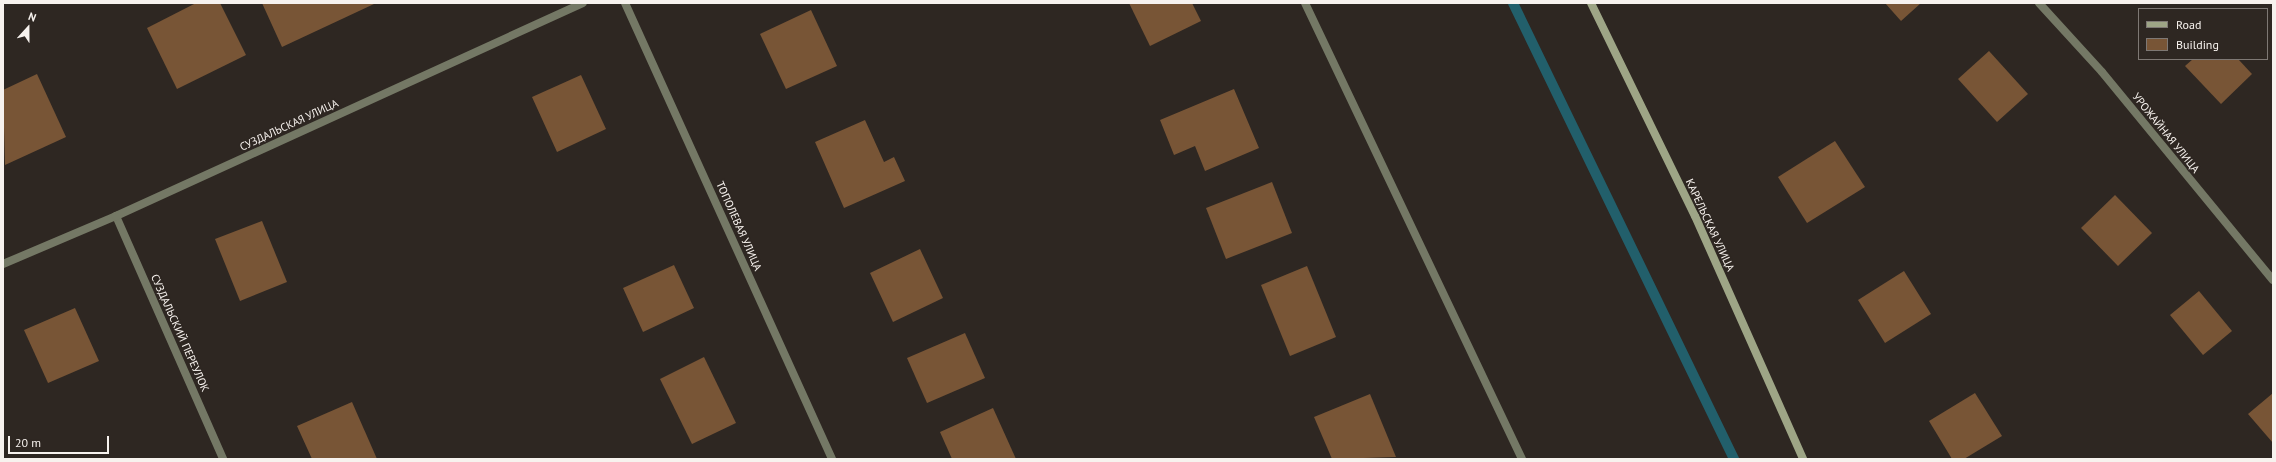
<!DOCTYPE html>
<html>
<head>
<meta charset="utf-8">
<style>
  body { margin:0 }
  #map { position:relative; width:2276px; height:462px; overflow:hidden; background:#2e2722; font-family:"PT Sans",sans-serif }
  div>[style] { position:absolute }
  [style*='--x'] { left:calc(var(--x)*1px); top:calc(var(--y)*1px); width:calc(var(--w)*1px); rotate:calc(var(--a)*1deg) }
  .stream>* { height:10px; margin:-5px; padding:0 5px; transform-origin:5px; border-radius:5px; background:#225f6b }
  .building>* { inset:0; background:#785536 }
  .street>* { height:8px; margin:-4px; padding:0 4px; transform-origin:4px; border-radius:4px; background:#747865 }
  .secondary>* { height:8px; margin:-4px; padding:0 4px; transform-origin:4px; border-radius:4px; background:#9ea586 }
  span { translate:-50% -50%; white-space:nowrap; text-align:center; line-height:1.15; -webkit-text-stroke:3px #2e2722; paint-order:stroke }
  .street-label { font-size:11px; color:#f7f2ee }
  .frame { position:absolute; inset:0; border:4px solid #f7f2ee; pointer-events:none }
  .legend { position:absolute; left:2138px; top:8px; width:130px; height:52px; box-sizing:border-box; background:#2e2722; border:1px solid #7e7874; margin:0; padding:5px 7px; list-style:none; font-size:12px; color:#f7f2ee }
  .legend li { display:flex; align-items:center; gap:8px; height:20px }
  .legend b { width:20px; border:1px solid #7e7874 }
  .north { position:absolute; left:8px; top:8px; width:40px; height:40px; -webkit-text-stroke:3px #2e2722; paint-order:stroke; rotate:21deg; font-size:11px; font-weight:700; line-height:16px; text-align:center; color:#f7f2ee }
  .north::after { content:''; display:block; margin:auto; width:14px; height:18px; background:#f7f2ee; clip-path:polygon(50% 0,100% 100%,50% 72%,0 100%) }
  .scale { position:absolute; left:8px; top:436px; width:101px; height:18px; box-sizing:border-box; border:2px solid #f7f2ee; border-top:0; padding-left:5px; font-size:12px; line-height:14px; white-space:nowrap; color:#f7f2ee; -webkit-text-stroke:3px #2e2722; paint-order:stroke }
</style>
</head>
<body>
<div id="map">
  <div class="stream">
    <div style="--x:1513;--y:3;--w:507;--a:64.14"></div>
  </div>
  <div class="building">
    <div style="clip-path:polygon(196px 3px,220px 3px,246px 55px,177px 89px,147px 28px)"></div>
    <div style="clip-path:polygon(262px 3px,373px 3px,374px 4px,282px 47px)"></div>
    <div style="clip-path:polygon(1129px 3px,1192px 3px,1201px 21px,1150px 46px)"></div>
    <div style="clip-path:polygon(1885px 3px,1921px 3px,1901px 21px)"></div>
    <div style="clip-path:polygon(811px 10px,837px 66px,786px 89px,760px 34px)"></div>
    <div style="clip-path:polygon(1989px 51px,2028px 94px,1997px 122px,1958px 79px)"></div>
    <div style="clip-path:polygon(2193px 59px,2238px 59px,2252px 74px,2221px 104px,2185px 66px)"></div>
    <div style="clip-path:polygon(37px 74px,66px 137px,5px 165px,3px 90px)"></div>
    <div style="clip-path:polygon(581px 75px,606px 129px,557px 152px,532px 97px)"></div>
    <div style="clip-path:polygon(1234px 89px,1259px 148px,1205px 171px,1195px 146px,1174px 155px,1160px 120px)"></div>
    <div style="clip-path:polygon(865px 120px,884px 162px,894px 157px,905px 181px,844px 208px,815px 142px)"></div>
    <div style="clip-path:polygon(1835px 141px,1865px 187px,1807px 223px,1778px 177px)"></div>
    <div style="clip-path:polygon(1272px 182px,1292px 233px,1226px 259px,1206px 208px)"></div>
    <div style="clip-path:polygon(2115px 195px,2152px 233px,2118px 266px,2081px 228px)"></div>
    <div style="clip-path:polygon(262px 221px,287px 282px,240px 301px,215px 239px)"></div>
    <div style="clip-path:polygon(920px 249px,943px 298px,893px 322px,870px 273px)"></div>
    <div style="clip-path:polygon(674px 265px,694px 308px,643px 332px,623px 288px)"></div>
    <div style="clip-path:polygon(1307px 266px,1336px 337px,1290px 356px,1261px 285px)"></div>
    <div style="clip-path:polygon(1904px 271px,1931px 314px,1885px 343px,1858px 300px)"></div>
    <div style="clip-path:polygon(2199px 291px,2232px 331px,2203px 355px,2170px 315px)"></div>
    <div style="clip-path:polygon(75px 308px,99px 361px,48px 383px,24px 330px)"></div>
    <div style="clip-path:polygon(965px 333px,985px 378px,927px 403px,907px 358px)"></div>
    <div style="clip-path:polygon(704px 357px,736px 423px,692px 444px,660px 379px)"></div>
    <div style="clip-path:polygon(1975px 393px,2002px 436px,1964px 459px,1952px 459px,1929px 421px)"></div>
    <div style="clip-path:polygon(2273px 393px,2273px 443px,2248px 414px)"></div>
    <div style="clip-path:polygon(1370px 394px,1396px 457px,1332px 459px,1314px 417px)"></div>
    <div style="clip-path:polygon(352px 402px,377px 459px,312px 459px,297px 426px)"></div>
    <div style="clip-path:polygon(993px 408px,1016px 459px,952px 459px,940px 432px)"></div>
  </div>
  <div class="street">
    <div style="--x:625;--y:3;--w:501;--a:65.58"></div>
    <div style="--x:1305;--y:3;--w:505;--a:64.55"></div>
    <div style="--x:2039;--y:3;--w:93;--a:47.6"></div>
    <div style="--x:2102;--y:72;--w:269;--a:50.6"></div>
    <div style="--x:116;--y:216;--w:266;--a:66.2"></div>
    <div style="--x:3;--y:264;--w:123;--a:-23"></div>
    <div style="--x:116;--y:216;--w:513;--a:-24.52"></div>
  </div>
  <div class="secondary">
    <div style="--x:1591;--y:3;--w:237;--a:64"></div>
    <div style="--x:1695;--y:216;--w:266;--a:66"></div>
  </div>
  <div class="street-label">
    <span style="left:289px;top:125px;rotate:-25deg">СУЗДАЛЬСКАЯ УЛИЦА</span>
    <span style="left:2166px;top:133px;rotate:51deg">УРОЖАЙНАЯ УЛИЦА</span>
    <span style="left:1710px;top:225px;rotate:65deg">КАРЕЛЬСКАЯ УЛИЦА</span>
    <span style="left:739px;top:226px;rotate:66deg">ТОПОЛЕВАЯ УЛИЦА</span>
    <span style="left:180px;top:333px;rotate:66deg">СУЗДАЛЬСКИЙ ПЕРЕУЛОК</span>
  </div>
  <div class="frame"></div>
  <ul class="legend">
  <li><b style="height:5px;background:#9ea586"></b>Road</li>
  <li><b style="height:11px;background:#785536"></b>Building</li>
  </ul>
  <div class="north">N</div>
  <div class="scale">20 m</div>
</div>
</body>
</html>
